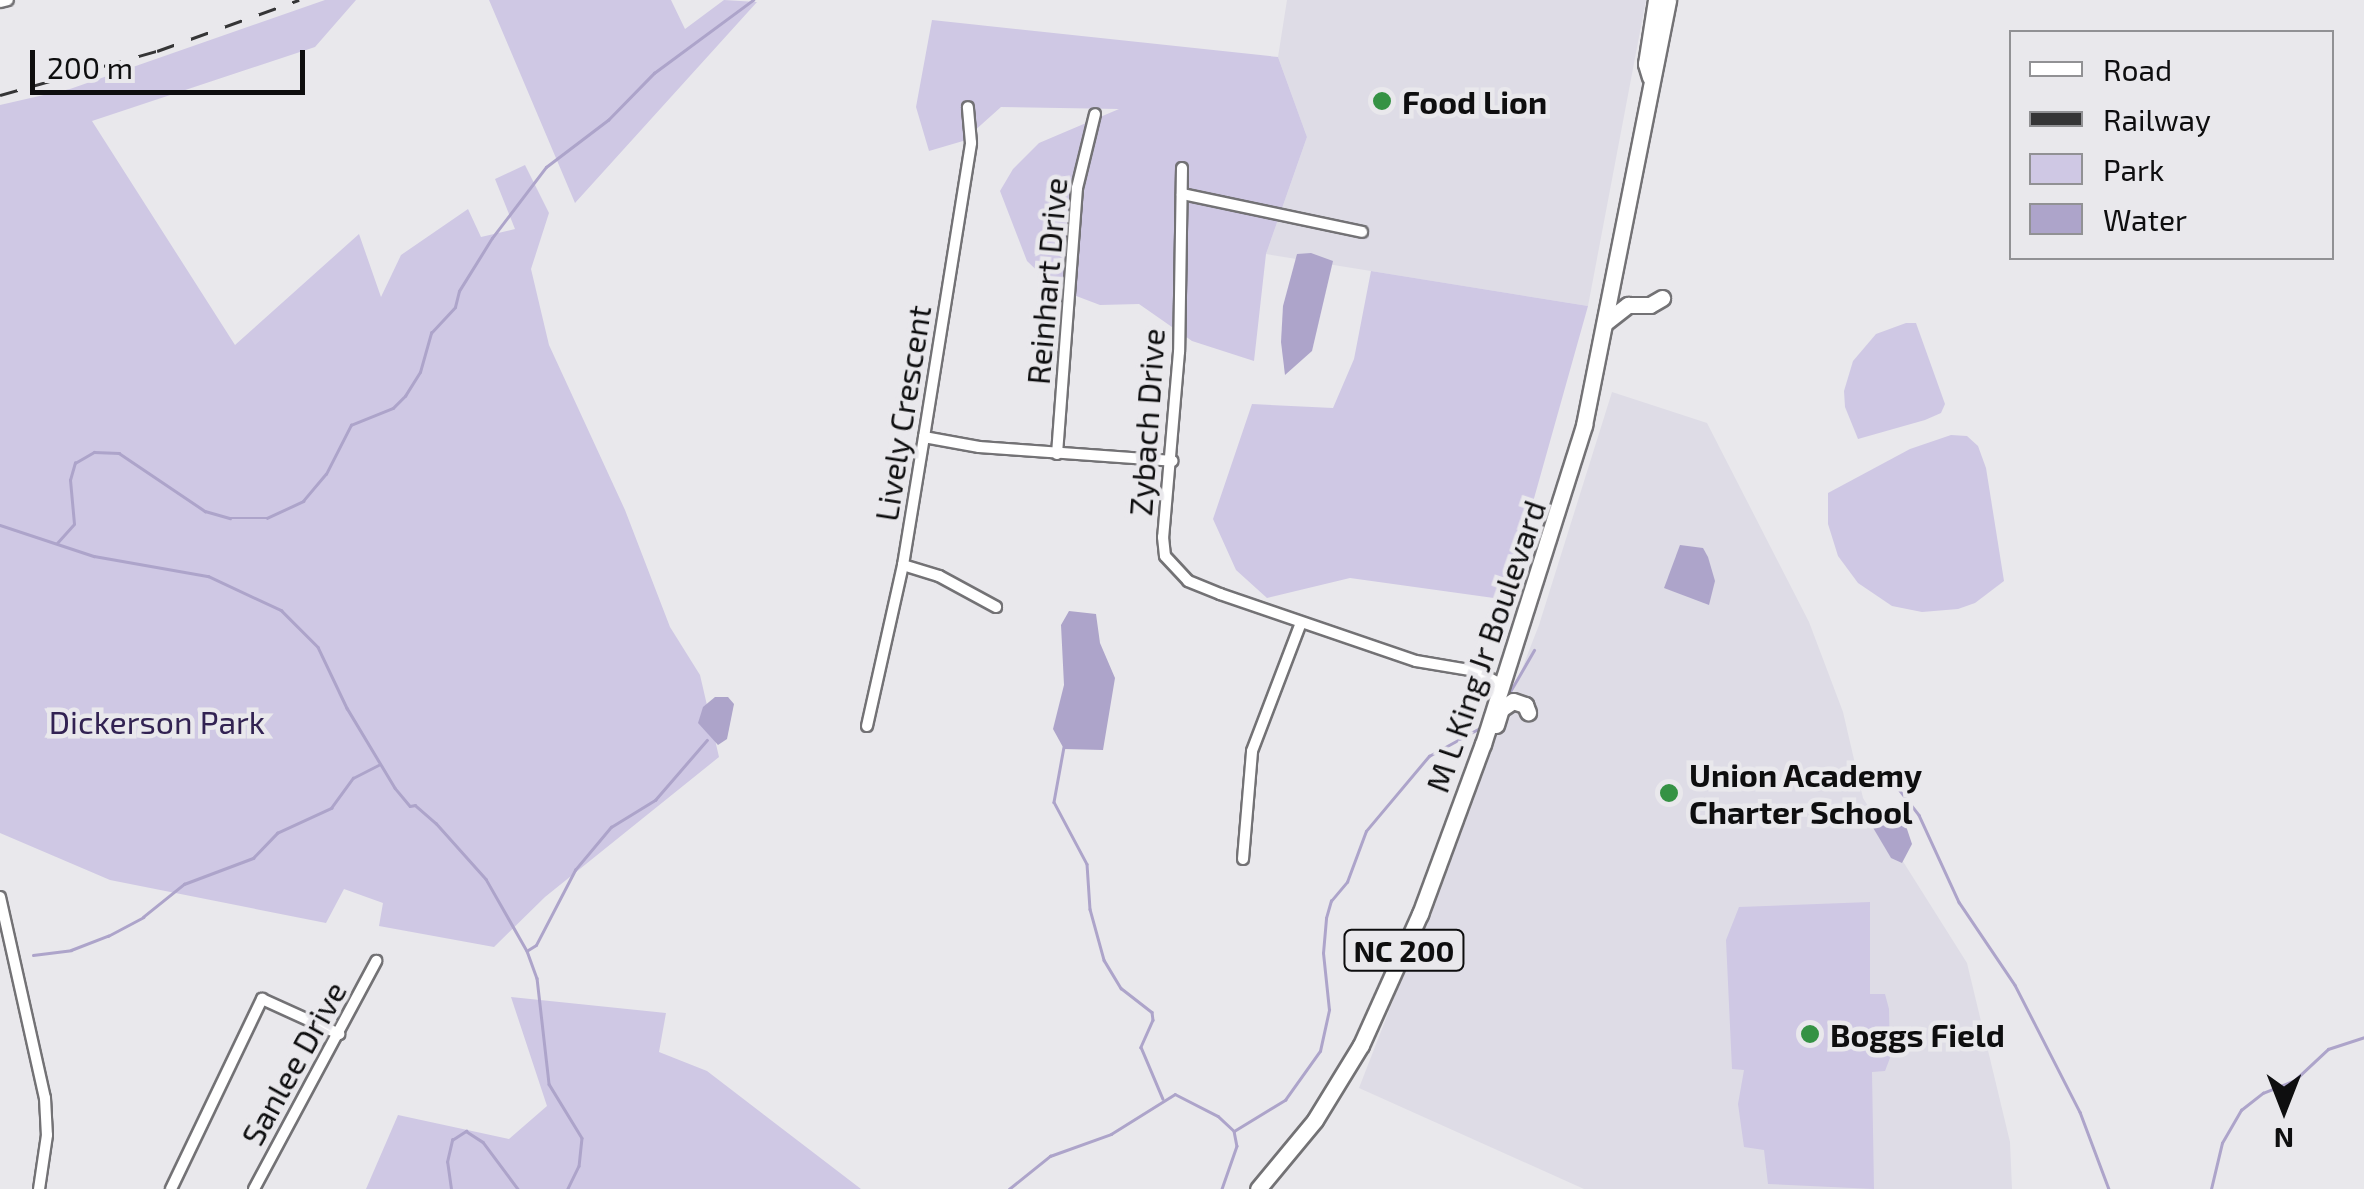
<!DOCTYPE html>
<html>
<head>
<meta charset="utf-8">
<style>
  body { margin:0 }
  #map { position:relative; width:2364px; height:1189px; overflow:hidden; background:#e9e8ec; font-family:"Exo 2",sans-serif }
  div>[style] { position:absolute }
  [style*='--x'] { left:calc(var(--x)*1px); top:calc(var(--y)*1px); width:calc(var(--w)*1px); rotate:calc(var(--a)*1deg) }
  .built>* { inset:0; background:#dedce6 }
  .green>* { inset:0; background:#cfc8e4 }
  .water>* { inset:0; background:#ada4ca }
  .stream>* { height:2.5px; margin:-1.25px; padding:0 1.25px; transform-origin:1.25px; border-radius:1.25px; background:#ada4ca }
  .roads { filter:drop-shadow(2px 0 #737275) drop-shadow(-2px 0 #737275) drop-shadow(0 2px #737275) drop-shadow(0 -2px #737275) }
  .street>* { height:10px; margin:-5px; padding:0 5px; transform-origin:5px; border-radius:5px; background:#fff }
  .primary>* { height:15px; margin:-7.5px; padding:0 7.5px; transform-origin:7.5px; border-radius:7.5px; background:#fff }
  .rail>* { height:2.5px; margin-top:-1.25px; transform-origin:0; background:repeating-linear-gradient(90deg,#353536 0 18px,transparent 0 36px) }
  .dots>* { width:28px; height:28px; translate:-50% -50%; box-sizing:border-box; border:5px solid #e9e8ec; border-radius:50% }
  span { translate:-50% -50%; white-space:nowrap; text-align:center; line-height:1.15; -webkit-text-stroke:9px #e9e8ec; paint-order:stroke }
  .shield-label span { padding:2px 8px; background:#e9e8ec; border:2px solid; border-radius:8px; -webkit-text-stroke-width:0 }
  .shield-label { font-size:30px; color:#0e0e0f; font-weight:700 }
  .poi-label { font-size:32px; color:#0e0e0f; font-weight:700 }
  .left { translate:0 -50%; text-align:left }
  .street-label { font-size:32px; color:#0e0e0f }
  .park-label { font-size:32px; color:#322252 }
  .legend { position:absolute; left:2009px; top:30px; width:325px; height:230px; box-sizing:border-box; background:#e9e8ec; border:2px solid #919194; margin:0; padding:12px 18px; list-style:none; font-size:30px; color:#0e0e0f }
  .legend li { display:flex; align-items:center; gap:20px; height:50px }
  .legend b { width:50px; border:2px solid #919194 }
  .north { position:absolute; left:2234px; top:1059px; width:100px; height:100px; -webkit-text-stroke:8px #e9e8ec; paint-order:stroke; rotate:180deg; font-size:28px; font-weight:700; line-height:40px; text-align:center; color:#0e0e0f }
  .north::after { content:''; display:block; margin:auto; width:35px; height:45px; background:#0e0e0f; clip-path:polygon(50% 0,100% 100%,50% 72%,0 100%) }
  .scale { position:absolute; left:30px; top:50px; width:275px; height:45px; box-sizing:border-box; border:5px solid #0e0e0f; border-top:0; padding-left:12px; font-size:30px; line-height:35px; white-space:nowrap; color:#0e0e0f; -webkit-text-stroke:8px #e9e8ec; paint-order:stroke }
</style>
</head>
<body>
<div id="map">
  <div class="built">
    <div style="clip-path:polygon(1287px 0,1646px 0,1588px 306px,1266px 254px,1307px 137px,1278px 57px)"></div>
    <div style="clip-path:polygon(1612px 392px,1707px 423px,1809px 622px,1843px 712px,1863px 798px,1967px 963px,2010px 1142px,2012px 1189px,1584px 1189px,1359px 1088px,1539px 625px)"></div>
  </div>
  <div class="green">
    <div style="clip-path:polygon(325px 0,356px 0,315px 47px,92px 121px,235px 345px,359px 234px,381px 297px,401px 255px,468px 209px,481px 237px,515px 229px,495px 179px,525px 165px,549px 213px,531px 269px,549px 345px,625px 510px,670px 627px,700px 675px,719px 757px,545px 897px,494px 947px,379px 926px,383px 903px,344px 889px,326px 923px,110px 880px,0 833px,0 105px,70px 89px)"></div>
    <div style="clip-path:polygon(489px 0,671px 0,685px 29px,724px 0,757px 2px,575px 203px)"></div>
    <div style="clip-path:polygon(932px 20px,1278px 57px,1307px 137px,1266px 254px,1254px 361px,1192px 341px,1139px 304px,1100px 305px,1055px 288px,1027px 261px,1000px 191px,1013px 169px,1039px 143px,1119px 109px,1001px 107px,963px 141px,929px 151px,916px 107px)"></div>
    <div style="clip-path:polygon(1371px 271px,1588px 306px,1533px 502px,1501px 599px,1350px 578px,1267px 598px,1236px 570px,1213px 519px,1252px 404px,1333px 408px,1354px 359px)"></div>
    <div style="clip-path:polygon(1906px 323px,1916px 323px,1945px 404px,1941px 413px,1925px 420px,1858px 439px,1845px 407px,1844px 391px,1853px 361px,1876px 334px)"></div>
    <div style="clip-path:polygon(1951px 435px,1967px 436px,1978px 446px,1986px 468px,2004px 581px,1975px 603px,1958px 609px,1922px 612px,1892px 606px,1858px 583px,1838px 556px,1828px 524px,1828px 493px,1910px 449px)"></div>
    <div style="clip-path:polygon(1870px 902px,1870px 994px,1885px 994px,1889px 1009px,1890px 1058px,1885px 1071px,1872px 1072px,1874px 1189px,1768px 1184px,1764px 1150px,1744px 1147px,1738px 1104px,1744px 1070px,1732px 1069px,1726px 940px,1739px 907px)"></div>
    <div style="clip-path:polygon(511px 997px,666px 1013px,659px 1052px,707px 1071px,861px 1189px,366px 1189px,398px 1115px,509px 1139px,547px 1106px)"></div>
  </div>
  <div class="water">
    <div style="clip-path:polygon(1311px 253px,1333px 261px,1312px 351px,1285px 375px,1281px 342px,1283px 306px,1297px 254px)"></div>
    <div style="clip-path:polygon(1680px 545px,1703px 548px,1708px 557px,1715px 581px,1709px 605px,1664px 588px)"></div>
    <div style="clip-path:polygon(1069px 611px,1096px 614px,1100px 643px,1115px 678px,1103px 750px,1064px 749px,1053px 729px,1064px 685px,1061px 625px)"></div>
    <div style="clip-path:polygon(715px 697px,728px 697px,734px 704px,727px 739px,718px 745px,698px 723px,703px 707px)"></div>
    <div style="clip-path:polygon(1899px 805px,1912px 844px,1902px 863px,1891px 858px,1872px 826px)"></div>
  </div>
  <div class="stream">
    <div style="--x:0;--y:525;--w:99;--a:18.3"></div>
    <div style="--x:94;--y:556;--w:116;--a:10"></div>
    <div style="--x:208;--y:576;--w:81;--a:25"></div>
    <div style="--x:281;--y:610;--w:52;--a:45"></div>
    <div style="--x:318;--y:647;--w:68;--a:64.6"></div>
    <div style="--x:347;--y:708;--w:93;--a:59"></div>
    <div style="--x:395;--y:788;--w:23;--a:50"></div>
    <div style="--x:410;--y:806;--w:5;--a:-11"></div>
    <div style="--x:415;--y:805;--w:28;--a:41"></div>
    <div style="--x:436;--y:823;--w:75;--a:48.2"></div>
    <div style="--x:486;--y:879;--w:83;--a:60.3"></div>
    <div style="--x:527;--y:951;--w:29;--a:70"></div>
    <div style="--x:537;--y:978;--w:107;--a:83.5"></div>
    <div style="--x:549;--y:1084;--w:63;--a:58.6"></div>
    <div style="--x:582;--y:1138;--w:28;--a:96"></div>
    <div style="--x:579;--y:1166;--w:25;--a:116"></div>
    <div style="--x:57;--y:543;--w:25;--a:-48"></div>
    <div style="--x:74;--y:524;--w:44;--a:-95.2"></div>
    <div style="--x:70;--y:480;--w:18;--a:-74"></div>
    <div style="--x:75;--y:463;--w:22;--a:-30"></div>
    <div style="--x:94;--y:452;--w:25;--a:2"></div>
    <div style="--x:119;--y:453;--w:104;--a:34"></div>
    <div style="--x:205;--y:511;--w:26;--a:16"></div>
    <div style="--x:230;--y:518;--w:37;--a:0"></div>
    <div style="--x:267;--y:518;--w:40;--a:-25"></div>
    <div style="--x:303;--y:501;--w:35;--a:-50"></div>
    <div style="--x:326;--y:474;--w:55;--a:-63"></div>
    <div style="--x:351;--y:425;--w:45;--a:-22"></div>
    <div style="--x:393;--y:408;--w:17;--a:-45"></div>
    <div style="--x:405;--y:396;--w:28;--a:-58"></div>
    <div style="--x:420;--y:372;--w:41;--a:-74.2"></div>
    <div style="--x:431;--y:333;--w:35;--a:-47"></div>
    <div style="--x:455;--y:307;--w:16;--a:-76"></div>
    <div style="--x:459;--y:291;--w:62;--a:-58.1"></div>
    <div style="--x:492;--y:238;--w:89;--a:-52.7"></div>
    <div style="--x:546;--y:167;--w:78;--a:-37.2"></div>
    <div style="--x:608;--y:120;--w:66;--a:-45.6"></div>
    <div style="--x:654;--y:73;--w:123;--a:-36.4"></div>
    <div style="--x:1507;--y:697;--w:54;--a:-60.1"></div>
    <div style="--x:1064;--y:747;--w:56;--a:100.3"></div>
    <div style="--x:1054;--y:802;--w:70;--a:62"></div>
    <div style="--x:1087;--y:864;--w:45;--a:86.2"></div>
    <div style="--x:1090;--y:909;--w:53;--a:74.6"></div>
    <div style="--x:1104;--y:960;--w:33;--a:59"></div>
    <div style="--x:1121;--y:988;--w:39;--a:38"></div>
    <div style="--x:1152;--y:1012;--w:8;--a:83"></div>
    <div style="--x:1153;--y:1020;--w:30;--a:114"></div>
    <div style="--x:1141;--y:1047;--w:56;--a:67.1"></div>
    <div style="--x:1898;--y:788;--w:34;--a:52"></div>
    <div style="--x:1919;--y:815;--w:96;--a:65.3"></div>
    <div style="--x:1959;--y:902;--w:100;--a:56"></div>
    <div style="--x:2015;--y:985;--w:143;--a:62.9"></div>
    <div style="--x:2080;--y:1112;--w:82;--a:69.4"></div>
    <div style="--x:528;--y:950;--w:9;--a:-32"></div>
    <div style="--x:536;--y:945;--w:85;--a:-62.5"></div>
    <div style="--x:575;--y:870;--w:56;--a:-50.1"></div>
    <div style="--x:611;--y:827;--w:52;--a:-31.5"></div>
    <div style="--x:655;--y:800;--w:79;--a:-49.1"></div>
    <div style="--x:33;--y:955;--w:38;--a:-7"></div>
    <div style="--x:71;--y:950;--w:40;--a:-21"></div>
    <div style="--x:108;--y:936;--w:40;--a:-28"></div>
    <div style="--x:143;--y:917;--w:53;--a:-38.8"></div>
    <div style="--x:184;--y:884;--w:74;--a:-20.6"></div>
    <div style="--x:253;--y:858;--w:35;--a:-46"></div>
    <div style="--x:277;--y:833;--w:60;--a:-24.8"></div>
    <div style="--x:331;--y:808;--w:37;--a:-54"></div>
    <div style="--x:353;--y:778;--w:28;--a:-27"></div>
    <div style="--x:1234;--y:1131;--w:60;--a:-31.3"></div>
    <div style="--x:1285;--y:1100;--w:60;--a:-54.5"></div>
    <div style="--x:1320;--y:1051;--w:42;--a:-77.6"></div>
    <div style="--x:1329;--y:1010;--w:57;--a:-96"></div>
    <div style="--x:1323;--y:953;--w:35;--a:-85"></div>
    <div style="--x:1326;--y:918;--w:18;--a:-74"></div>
    <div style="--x:1331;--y:901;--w:25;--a:-50"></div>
    <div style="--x:1347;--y:882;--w:54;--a:-69.6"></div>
    <div style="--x:1366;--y:831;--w:98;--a:-50"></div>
    <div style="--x:1429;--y:756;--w:58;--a:-28.8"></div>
    <div style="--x:451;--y:1189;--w:27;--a:-98"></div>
    <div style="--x:447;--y:1162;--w:23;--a:-77"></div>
    <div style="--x:452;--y:1140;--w:17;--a:-33"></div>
    <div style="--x:466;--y:1131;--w:20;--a:33"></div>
    <div style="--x:483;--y:1142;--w:59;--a:53.3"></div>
    <div style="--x:1009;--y:1189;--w:53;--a:-38.8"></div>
    <div style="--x:1050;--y:1156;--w:65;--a:-19.8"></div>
    <div style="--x:1111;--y:1134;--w:75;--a:-32"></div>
    <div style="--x:1175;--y:1094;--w:48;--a:27.1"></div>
    <div style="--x:1218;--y:1116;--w:22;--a:43"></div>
    <div style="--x:1234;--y:1131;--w:15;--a:79"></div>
    <div style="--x:1237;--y:1146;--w:46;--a:109.2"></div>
    <div style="--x:2211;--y:1189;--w:47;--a:-76.6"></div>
    <div style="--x:2222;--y:1143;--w:38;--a:-60"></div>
    <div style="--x:2241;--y:1110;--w:28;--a:-38"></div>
    <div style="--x:2263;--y:1093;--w:35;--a:-22"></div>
    <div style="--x:2295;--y:1080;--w:45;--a:-43.2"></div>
    <div style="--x:2328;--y:1049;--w:38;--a:-18"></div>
  </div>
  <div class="roads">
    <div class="street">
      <div style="--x:0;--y:2;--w:8;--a:-14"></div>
      <div style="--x:1182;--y:168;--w:184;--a:90.9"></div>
      <div style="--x:1179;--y:352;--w:186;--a:94.9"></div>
      <div style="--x:1163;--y:537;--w:19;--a:84"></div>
      <div style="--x:1165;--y:556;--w:34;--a:47"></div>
      <div style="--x:1188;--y:581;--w:35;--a:22"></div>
      <div style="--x:1220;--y:594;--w:207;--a:18.9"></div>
      <div style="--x:1416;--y:661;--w:61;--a:9.5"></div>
      <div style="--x:1476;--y:671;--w:27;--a:28"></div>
      <div style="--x:1182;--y:194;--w:184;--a:11.9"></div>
      <div style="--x:924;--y:437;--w:56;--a:10.3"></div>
      <div style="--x:979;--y:447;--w:194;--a:4.1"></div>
      <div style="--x:1057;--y:454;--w:267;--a:-85.7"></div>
      <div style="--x:1077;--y:188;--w:76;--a:-76.3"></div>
      <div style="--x:903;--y:565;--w:38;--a:17"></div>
      <div style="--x:939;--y:576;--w:65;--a:28.5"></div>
      <div style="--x:867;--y:726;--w:165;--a:-77.4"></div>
      <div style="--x:903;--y:565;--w:130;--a:-80.7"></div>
      <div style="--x:924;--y:437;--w:298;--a:-80.9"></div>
      <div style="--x:971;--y:143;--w:36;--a:-95"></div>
      <div style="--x:1243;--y:859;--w:108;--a:-85.2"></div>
      <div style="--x:1252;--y:751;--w:137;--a:-69.1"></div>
      <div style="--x:0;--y:897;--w:206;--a:77.4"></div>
      <div style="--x:45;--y:1098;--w:37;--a:87"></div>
      <div style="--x:47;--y:1135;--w:55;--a:98.4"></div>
      <div style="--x:171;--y:1189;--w:211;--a:-64.4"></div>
      <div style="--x:262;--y:999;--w:85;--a:24.4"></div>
      <div style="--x:254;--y:1189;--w:259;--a:-61.8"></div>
    </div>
    <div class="primary">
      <div style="--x:1650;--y:77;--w:14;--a:-107"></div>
      <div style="--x:1646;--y:64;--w:65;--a:-81.1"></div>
      <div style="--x:1606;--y:322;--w:28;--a:-38"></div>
      <div style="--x:1628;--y:305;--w:22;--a:0"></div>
      <div style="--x:1650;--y:305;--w:14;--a:-30"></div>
      <div style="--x:1496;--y:725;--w:17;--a:-73"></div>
      <div style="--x:1501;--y:709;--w:14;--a:-34"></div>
      <div style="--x:1513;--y:701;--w:13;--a:18"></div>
      <div style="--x:1525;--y:705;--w:8;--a:67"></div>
      <div style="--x:1258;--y:1189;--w:89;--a:-50.4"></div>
      <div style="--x:1315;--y:1120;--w:88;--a:-58.5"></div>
      <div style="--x:1361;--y:1045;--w:144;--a:-65.8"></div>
      <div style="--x:1420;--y:914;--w:181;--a:-69.7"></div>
      <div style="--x:1483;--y:744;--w:335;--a:-72.4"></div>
      <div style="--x:1584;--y:425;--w:433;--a:-78.8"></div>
    </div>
  </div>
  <div class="rail">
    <div style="--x:0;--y:95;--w:163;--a:-15.7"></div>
    <div style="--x:157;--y:51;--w:151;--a:-19.8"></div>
  </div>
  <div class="dots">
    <div style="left:1382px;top:101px;background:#359244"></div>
    <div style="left:1669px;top:793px;background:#359244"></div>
    <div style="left:1810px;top:1034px;background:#359244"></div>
  </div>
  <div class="shield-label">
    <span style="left:1404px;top:950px">NC 200</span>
  </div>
  <div class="poi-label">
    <span class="left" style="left:1402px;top:101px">Food Lion</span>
    <span class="left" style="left:1689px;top:793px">Union Academy<br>Charter School</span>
    <span class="left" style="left:1830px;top:1034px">Boggs Field</span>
  </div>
  <div class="street-label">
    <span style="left:1046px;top:281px;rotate:-85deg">Reinhart Drive</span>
    <span style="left:902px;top:413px;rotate:-81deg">Lively Crescent</span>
    <span style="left:1146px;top:422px;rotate:-86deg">Zybach Drive</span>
    <span style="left:1485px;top:646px;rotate:-71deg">M L King Jr Boulevard</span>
    <span style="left:293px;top:1063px;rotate:-61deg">Sanlee Drive</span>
  </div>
  <div class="park-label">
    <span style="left:157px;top:721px">Dickerson Park</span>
  </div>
  <ul class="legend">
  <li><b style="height:12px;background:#fff"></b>Road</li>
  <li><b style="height:12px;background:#353536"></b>Railway</li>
  <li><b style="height:28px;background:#cfc8e4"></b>Park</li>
  <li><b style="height:28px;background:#ada4ca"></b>Water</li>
  </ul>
  <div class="north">N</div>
  <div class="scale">200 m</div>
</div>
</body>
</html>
